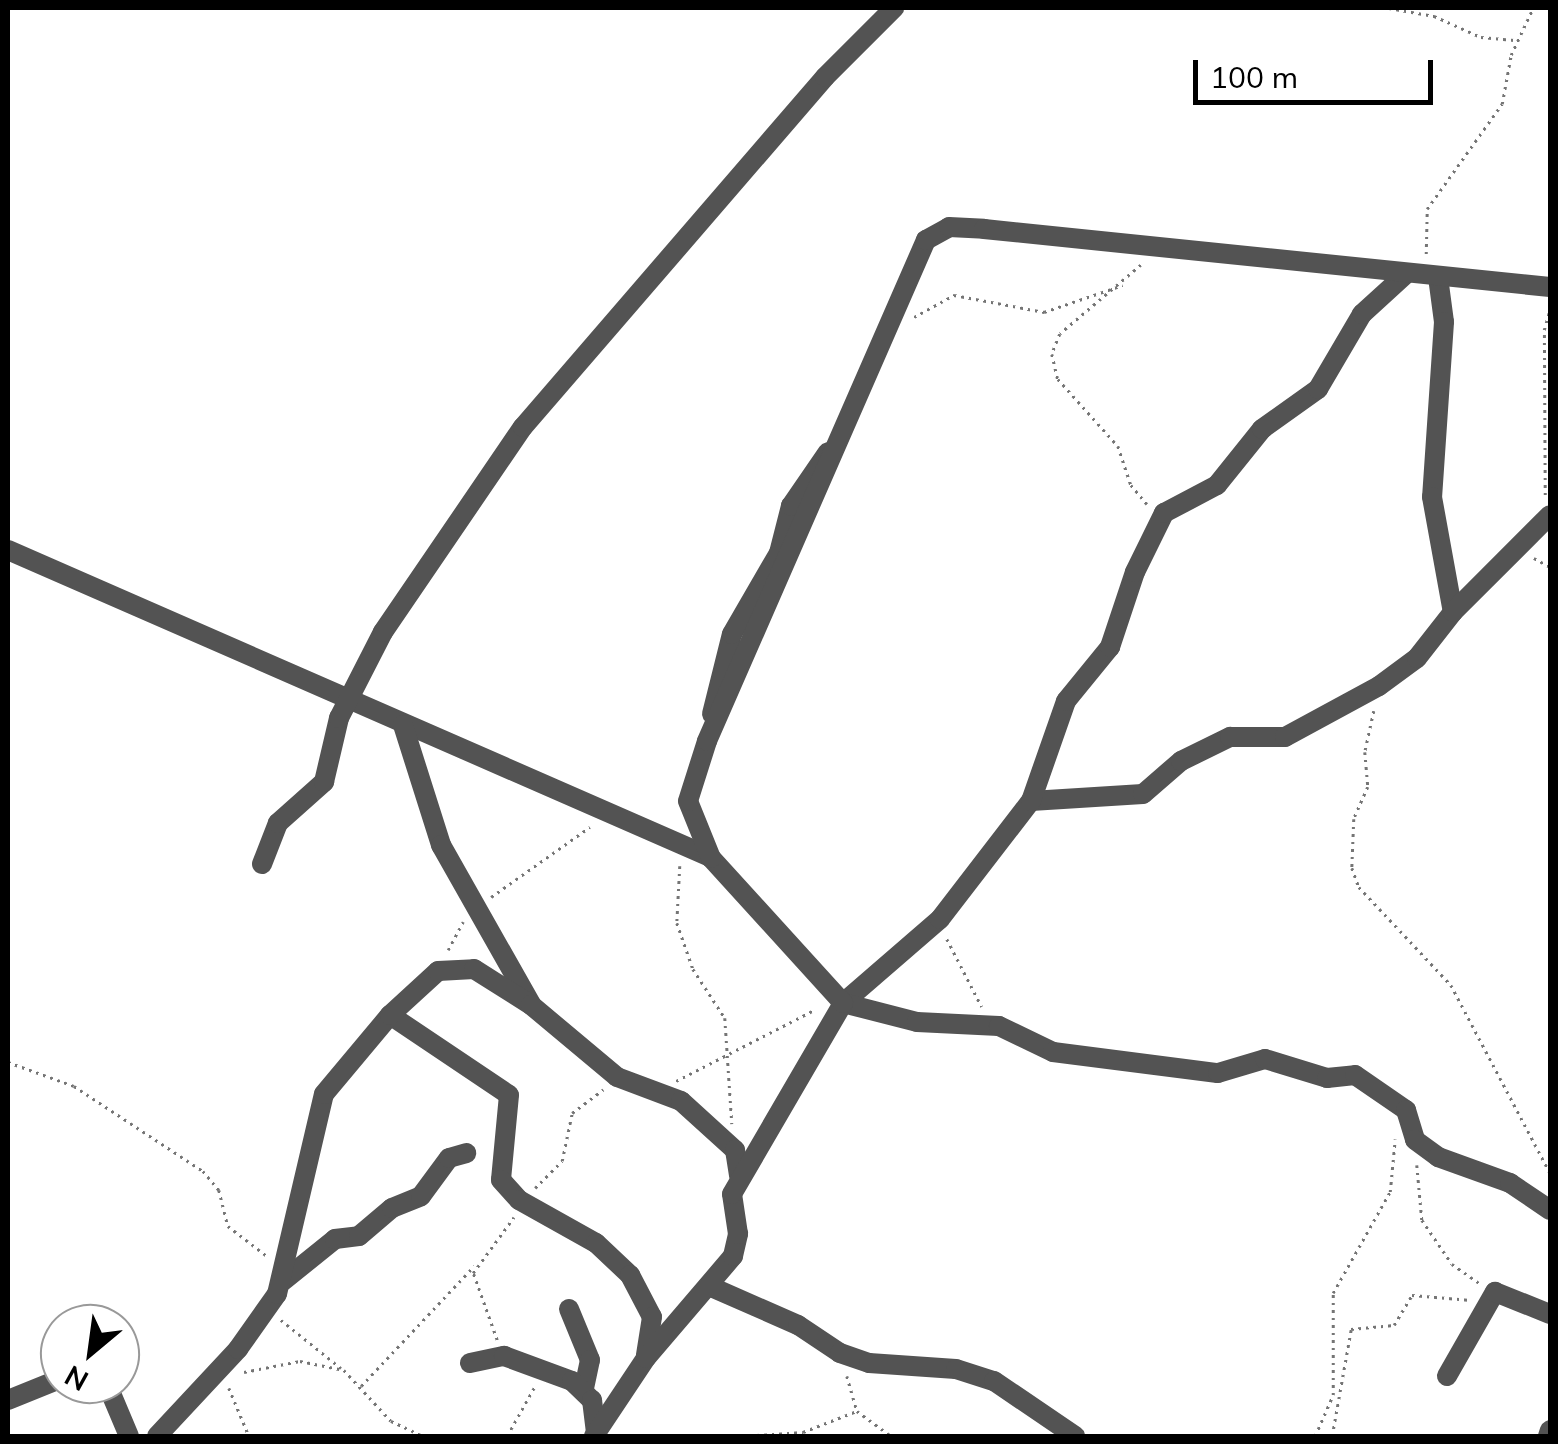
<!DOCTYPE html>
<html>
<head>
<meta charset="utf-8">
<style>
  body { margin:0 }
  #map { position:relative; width:1558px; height:1444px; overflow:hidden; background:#fff; font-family:Mulish,sans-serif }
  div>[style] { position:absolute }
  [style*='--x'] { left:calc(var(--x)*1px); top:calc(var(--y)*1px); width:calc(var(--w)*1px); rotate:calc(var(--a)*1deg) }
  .path>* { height:2.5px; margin-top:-1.25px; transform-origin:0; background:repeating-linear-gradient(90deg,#757575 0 2.5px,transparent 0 7.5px) }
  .minor>* { height:20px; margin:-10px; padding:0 10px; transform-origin:10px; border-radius:10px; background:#535353 }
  span { translate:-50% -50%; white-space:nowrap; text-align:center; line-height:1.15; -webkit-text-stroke:10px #fff; paint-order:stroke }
  .frame { position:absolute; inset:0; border:10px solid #000; pointer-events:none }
  .north { position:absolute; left:40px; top:1304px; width:100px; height:100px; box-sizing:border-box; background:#fff; border:2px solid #999; border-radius:50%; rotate:209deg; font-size:28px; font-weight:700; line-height:40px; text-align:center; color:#000 }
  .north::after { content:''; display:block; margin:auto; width:35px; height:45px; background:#000; clip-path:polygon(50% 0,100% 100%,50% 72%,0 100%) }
  .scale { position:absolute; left:1193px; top:60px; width:240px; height:45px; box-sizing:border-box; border:5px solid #000; border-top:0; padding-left:12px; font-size:30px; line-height:35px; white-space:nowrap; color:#000; -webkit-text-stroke:8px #fff; paint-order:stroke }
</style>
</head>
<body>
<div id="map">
  <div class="path">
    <div style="--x:1389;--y:8;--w:46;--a:10.1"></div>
    <div style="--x:1434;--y:16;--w:51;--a:24.1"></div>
    <div style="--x:1481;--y:37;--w:36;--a:5"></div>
    <div style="--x:1426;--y:254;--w:45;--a:-88.7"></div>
    <div style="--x:1427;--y:209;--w:129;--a:-54.5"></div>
    <div style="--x:1502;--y:104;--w:50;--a:-79.6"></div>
    <div style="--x:1511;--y:55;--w:52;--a:-64.9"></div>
    <div style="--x:1141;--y:265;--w:106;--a:139.6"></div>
    <div style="--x:1060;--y:334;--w:22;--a:112"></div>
    <div style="--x:1052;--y:354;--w:26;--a:77"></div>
    <div style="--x:1058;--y:379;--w:90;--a:48.2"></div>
    <div style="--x:1118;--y:446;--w:41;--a:71.6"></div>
    <div style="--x:1131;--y:485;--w:25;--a:50"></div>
    <div style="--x:914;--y:317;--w:46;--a:-28.8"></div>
    <div style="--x:954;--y:295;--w:92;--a:10.7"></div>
    <div style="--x:1044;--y:312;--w:83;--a:-18.9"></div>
    <div style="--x:1545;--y:495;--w:165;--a:-90.3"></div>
    <div style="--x:1544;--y:330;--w:22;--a:-74"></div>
    <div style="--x:1534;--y:558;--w:18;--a:29"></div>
    <div style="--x:1374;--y:711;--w:42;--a:102.4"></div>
    <div style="--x:1365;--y:752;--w:35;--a:85"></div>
    <div style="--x:1368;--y:787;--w:35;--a:114"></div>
    <div style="--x:1354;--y:819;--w:49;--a:92.3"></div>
    <div style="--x:1352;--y:868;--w:20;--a:70"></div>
    <div style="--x:1359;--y:887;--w:134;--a:46.8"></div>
    <div style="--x:1451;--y:985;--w:212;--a:62.2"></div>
    <div style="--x:680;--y:866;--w:57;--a:93"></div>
    <div style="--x:677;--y:923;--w:49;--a:70.8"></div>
    <div style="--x:693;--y:969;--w:59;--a:56.9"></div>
    <div style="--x:725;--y:1018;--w:106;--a:86.2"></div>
    <div style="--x:491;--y:897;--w:121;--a:-35.3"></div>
    <div style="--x:947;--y:939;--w:76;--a:62.8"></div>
    <div style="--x:448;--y:950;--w:32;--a:-62"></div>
    <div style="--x:8;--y:1062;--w:70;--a:20"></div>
    <div style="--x:74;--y:1086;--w:154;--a:33.4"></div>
    <div style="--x:203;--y:1171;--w:25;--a:50"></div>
    <div style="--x:219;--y:1190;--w:37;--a:76"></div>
    <div style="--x:228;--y:1226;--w:49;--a:37.6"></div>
    <div style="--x:676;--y:1081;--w:157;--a:-27.2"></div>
    <div style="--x:1417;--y:1165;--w:55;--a:84.8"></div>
    <div style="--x:1422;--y:1220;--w:53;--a:55.7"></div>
    <div style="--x:1452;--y:1264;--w:33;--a:35"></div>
    <div style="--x:535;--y:1188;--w:38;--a:-45"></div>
    <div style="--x:562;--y:1161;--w:49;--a:-78.2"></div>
    <div style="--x:572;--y:1113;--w:39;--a:-37"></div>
    <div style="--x:281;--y:1320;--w:77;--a:38.7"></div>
    <div style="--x:497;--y:1340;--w:71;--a:-109.7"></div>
    <div style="--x:473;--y:1273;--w:69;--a:-53.8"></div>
    <div style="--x:244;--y:1372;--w:57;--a:-11.1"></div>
    <div style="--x:300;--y:1361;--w:45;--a:11.6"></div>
    <div style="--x:344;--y:1370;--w:69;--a:47.3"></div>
    <div style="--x:391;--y:1421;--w:35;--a:25"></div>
    <div style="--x:847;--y:1376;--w:36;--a:74"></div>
    <div style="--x:857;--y:1411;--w:42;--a:36.3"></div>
    <div style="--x:361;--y:1386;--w:165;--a:-46.7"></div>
    <div style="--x:229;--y:1388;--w:52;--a:67.4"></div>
    <div style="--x:507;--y:1436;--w:57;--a:-60.8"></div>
    <div style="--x:742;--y:1436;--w:61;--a:-3.8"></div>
    <div style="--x:803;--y:1432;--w:58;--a:-21.3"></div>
    <div style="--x:1315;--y:1436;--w:45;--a:-66.3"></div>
    <div style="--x:1333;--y:1395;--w:102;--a:-90"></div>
    <div style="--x:1333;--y:1293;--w:116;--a:-60.6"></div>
    <div style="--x:1390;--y:1192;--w:53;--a:-84.6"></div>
    <div style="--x:1332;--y:1436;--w:109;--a:-79.9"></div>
    <div style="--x:1351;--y:1329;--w:43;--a:-5.3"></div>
    <div style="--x:1394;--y:1325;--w:35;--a:-59"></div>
    <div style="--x:1412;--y:1295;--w:59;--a:4.8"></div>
  </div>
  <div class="minor">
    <div style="--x:1438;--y:277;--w:45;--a:82.4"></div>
    <div style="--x:1444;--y:322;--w:175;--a:93.9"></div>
    <div style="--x:1432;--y:497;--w:117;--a:79.7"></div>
    <div style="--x:8;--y:550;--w:766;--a:23.62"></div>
    <div style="--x:712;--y:714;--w:82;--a:-76"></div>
    <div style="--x:732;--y:634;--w:94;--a:-59.9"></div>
    <div style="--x:779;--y:553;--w:49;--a:-75.7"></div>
    <div style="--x:791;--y:506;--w:65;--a:-55.6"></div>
    <div style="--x:403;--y:725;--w:126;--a:72.4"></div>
    <div style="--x:441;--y:845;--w:183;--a:60.5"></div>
    <div style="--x:1031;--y:801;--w:112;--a:-3.6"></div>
    <div style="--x:1143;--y:794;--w:50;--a:-41"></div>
    <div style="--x:1181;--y:761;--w:55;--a:-26.1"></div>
    <div style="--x:1230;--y:737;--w:55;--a:0"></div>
    <div style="--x:1285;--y:737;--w:107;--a:-28.5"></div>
    <div style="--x:1379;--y:686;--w:47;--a:-36.4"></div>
    <div style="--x:1417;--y:658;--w:58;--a:-52"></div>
    <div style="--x:1453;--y:612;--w:137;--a:-45"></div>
    <div style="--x:262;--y:864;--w:44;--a:-68.7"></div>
    <div style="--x:278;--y:823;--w:62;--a:-41.7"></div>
    <div style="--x:324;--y:782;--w:66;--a:-76.8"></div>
    <div style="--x:339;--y:718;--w:97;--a:-62.9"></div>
    <div style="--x:383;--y:632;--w:248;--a:-55.7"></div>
    <div style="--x:523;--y:427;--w:462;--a:-49.2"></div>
    <div style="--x:825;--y:77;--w:98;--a:-45"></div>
    <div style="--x:843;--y:1003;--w:128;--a:-40.9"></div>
    <div style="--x:940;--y:919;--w:149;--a:-52.4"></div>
    <div style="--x:1031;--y:801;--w:106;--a:-70.7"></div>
    <div style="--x:1066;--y:701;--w:70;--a:-50.8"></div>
    <div style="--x:1110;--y:647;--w:79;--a:-71.6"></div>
    <div style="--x:1135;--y:572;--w:66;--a:-63.8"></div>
    <div style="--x:1164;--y:513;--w:60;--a:-27.8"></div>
    <div style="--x:1217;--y:485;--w:72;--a:-51.2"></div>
    <div style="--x:1262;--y:429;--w:69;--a:-35.5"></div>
    <div style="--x:1318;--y:389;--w:87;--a:-59.6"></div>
    <div style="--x:1362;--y:314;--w:61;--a:-42.3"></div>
    <div style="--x:843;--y:1003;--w:76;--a:14.4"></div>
    <div style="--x:917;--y:1022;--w:82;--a:2.8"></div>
    <div style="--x:999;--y:1026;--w:60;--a:25.7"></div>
    <div style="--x:1053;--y:1052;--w:166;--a:7.3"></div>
    <div style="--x:1218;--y:1073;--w:49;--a:-16.6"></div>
    <div style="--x:1265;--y:1059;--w:65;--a:17"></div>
    <div style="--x:1327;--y:1078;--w:28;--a:-6"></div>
    <div style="--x:1355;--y:1075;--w:62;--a:34.5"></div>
    <div style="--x:1406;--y:1110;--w:31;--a:73"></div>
    <div style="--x:1415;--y:1140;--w:29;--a:36"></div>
    <div style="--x:1438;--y:1157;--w:77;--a:19.9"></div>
    <div style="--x:1510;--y:1183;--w:48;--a:34"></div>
    <div style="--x:390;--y:1015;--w:143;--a:33.9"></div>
    <div style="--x:509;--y:1095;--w:85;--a:95.4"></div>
    <div style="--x:501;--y:1180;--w:27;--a:48"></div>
    <div style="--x:519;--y:1200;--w:88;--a:29.2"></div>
    <div style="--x:596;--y:1243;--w:47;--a:43.3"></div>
    <div style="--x:630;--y:1275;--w:47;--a:62.4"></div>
    <div style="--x:652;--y:1317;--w:39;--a:99"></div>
    <div style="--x:283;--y:1281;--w:67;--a:-38.9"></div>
    <div style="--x:335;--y:1239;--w:24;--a:-7"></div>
    <div style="--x:359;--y:1236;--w:43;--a:-40.3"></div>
    <div style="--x:392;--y:1208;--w:31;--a:-22"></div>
    <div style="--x:421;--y:1196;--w:47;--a:-53.6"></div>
    <div style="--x:449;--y:1158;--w:18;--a:-16"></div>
    <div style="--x:709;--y:1286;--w:97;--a:23.7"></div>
    <div style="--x:798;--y:1325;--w:50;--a:33.7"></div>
    <div style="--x:840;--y:1353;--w:31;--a:19"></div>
    <div style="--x:869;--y:1363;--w:87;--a:3.9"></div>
    <div style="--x:956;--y:1369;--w:40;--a:18"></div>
    <div style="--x:994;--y:1381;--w:98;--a:34.2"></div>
    <div style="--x:569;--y:1309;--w:55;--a:67.6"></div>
    <div style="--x:590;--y:1360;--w:30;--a:102"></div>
    <div style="--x:470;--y:1363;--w:35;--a:-12"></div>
    <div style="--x:504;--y:1356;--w:72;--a:20.2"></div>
    <div style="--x:572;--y:1381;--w:28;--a:44"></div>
    <div style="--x:592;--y:1400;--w:32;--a:83"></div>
    <div style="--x:1447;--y:1376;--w:97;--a:-60.3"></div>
    <div style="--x:1495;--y:1292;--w:59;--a:21.8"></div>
    <div style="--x:107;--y:1384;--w:56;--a:67.1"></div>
    <div style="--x:8;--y:1400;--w:56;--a:-22"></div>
    <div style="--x:157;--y:1436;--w:119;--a:-47"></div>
    <div style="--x:238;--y:1349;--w:67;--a:-54.7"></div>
    <div style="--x:277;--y:1294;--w:205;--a:-76.8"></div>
    <div style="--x:324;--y:1094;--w:103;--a:-50.1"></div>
    <div style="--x:390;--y:1015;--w:65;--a:-42.5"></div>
    <div style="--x:438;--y:971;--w:36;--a:-3"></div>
    <div style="--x:474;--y:969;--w:67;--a:32.3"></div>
    <div style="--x:531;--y:1005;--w:112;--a:39.9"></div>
    <div style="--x:617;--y:1077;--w:68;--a:20.6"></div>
    <div style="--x:681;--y:1101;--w:73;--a:42.2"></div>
    <div style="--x:735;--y:1150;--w:26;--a:81"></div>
    <div style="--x:594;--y:1436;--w:94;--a:-56.3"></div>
    <div style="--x:646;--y:1358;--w:134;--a:-49.5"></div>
    <div style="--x:733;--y:1256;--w:23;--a:-77"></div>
    <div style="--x:738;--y:1234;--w:40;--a:-98.5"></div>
    <div style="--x:732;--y:1194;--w:221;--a:-59.8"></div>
    <div style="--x:843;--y:1003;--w:196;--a:-132.3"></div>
    <div style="--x:711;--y:858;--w:61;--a:-112"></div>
    <div style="--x:688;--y:801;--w:63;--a:-72.4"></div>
    <div style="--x:707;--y:741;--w:547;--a:-66.39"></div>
    <div style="--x:926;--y:240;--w:26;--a:-29"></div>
    <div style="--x:949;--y:227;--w:35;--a:3"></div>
    <div style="--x:984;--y:229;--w:569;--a:5.85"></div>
    <div style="--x:1548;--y:1436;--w:6;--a:-72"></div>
  </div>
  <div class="frame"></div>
  <div class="north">N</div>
  <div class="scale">100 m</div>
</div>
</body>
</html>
